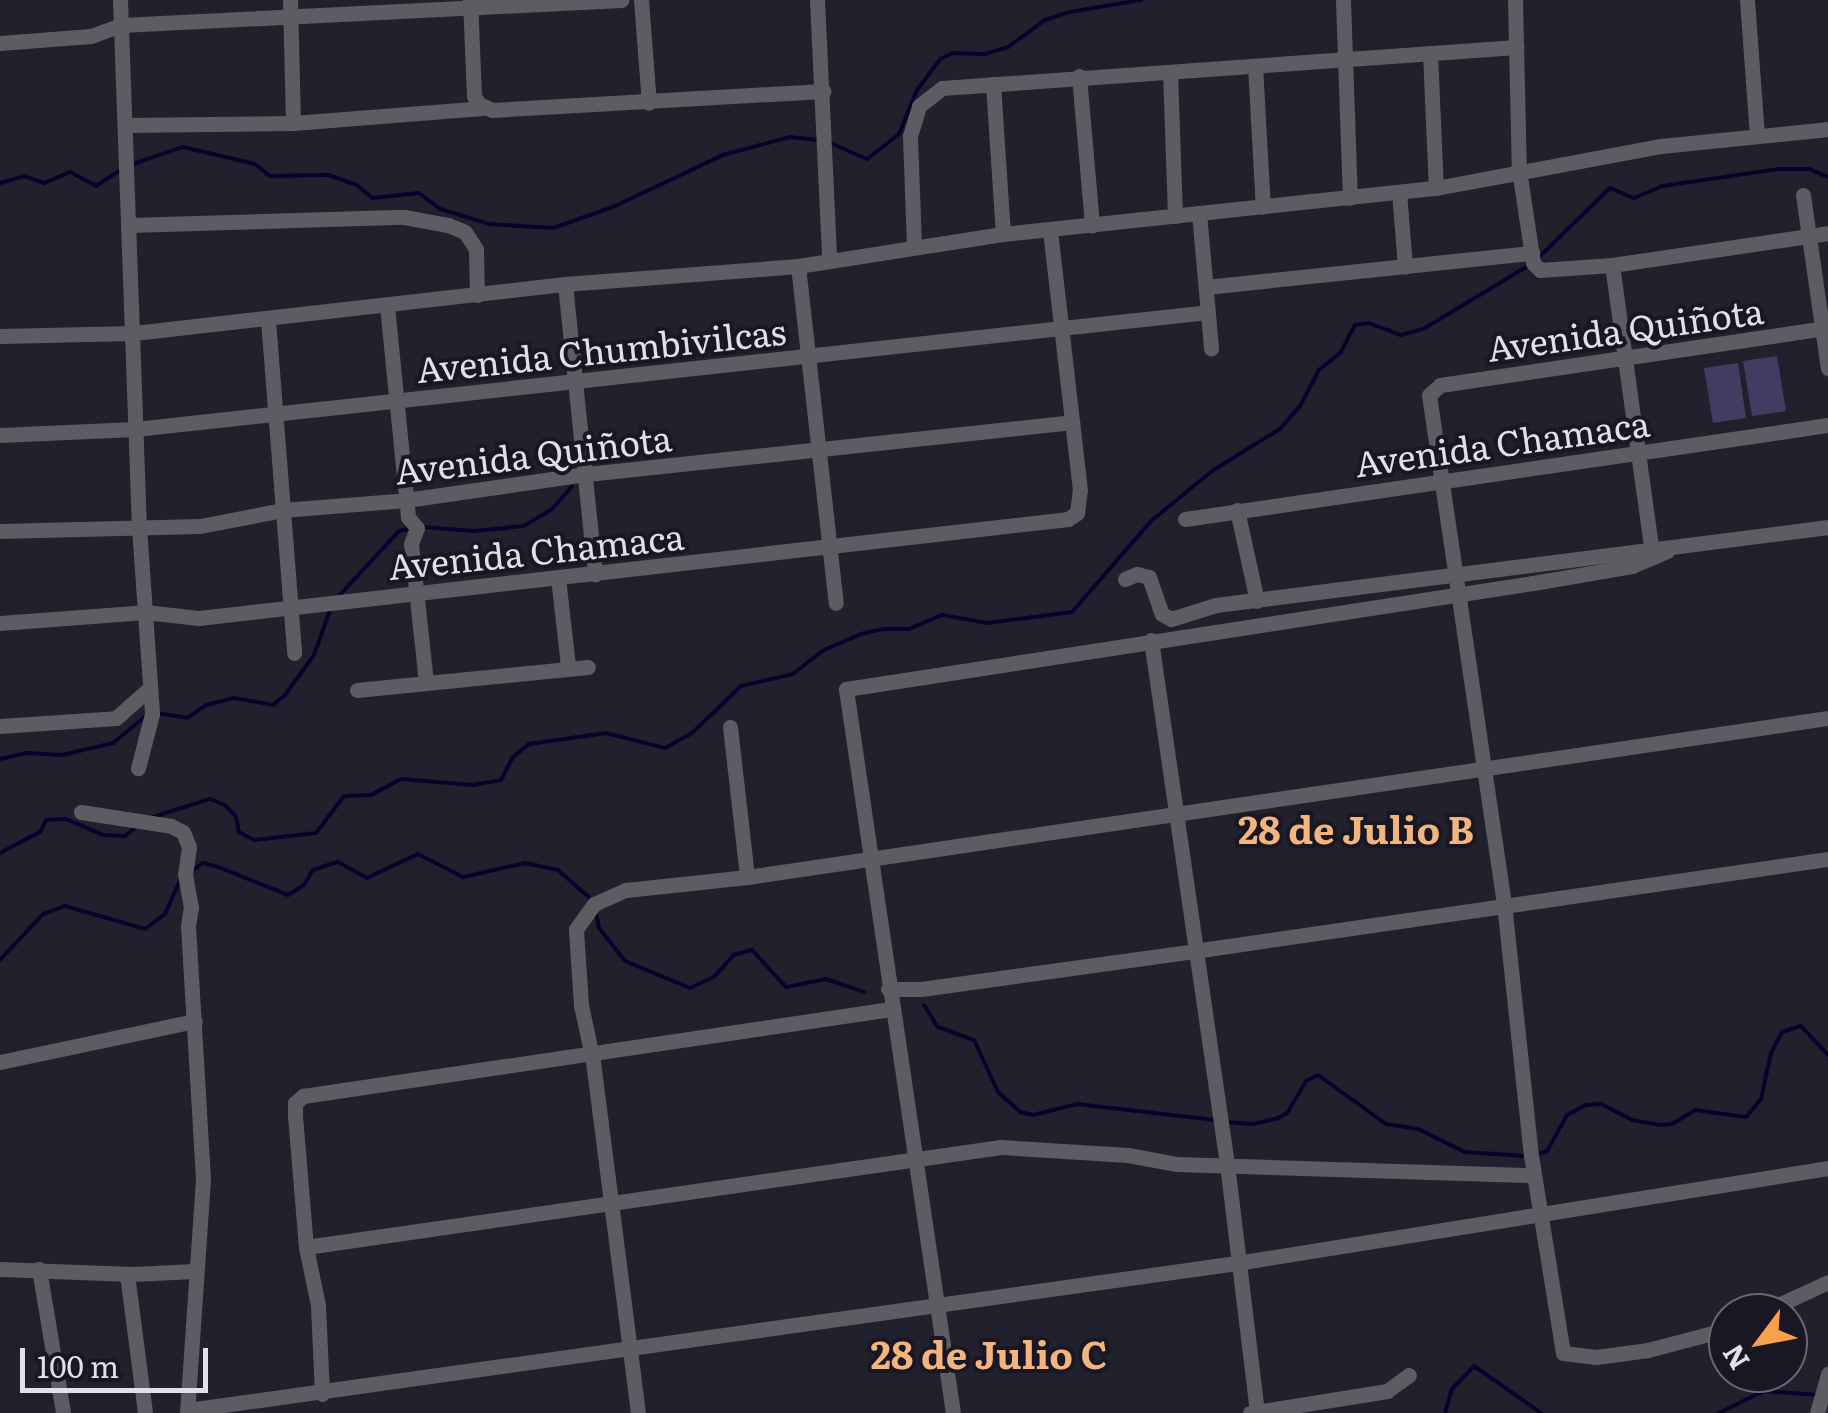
<!DOCTYPE html>
<html>
<head>
<meta charset="utf-8">
<style>
  body { margin:0 }
  #map { position:relative; width:1828px; height:1413px; overflow:hidden; background:#21202d; font-family:Literata,serif }
  div>[style] { position:absolute }
  [style*='--x'] { left:calc(var(--x)*1px); top:calc(var(--y)*1px); width:calc(var(--w)*1px); rotate:calc(var(--a)*1deg) }
  .green>* { inset:0; background:#423c62 }
  .stream>* { height:4px; margin:-2px; padding:0 2px; transform-origin:2px; border-radius:2px; background:#0d002b }
  .minor>* { height:15px; margin:-7.5px; padding:0 7.5px; transform-origin:7.5px; border-radius:7.5px; background:#5d5c63 }
  span { translate:-50% -50%; white-space:nowrap; text-align:center; line-height:1.15; -webkit-text-stroke:8px #181723; paint-order:stroke }
  .street-label { font-size:35px; color:#e1e0e9 }
  .neighbourhood-label { font-size:38px; color:#f3b57f; font-weight:700 }
  .north { position:absolute; left:1708px; top:1293px; width:100px; height:100px; box-sizing:border-box; background:#181723; border:2px solid #686772; border-radius:50%; rotate:238deg; font-size:28px; font-weight:700; line-height:40px; text-align:center; color:#e1e0e9 }
  .north::after { content:''; display:block; margin:auto; width:35px; height:45px; background:#f9a04c; clip-path:polygon(50% 0,100% 100%,50% 72%,0 100%) }
  .scale { position:absolute; left:20px; top:1348px; width:188px; height:45px; box-sizing:border-box; border:5px solid #e1e0e9; border-top:0; padding-left:12px; font-size:30px; line-height:35px; white-space:nowrap; color:#e1e0e9; -webkit-text-stroke:8px #181723; paint-order:stroke }
</style>
</head>
<body>
<div id="map">
  <div class="green">
    <div style="clip-path:polygon(1777px 356px,1786px 411px,1752px 416px,1743px 361px)"></div>
    <div style="clip-path:polygon(1738px 363px,1746px 418px,1713px 423px,1704px 368px)"></div>
  </div>
  <div class="stream">
    <div style="--x:828;--y:142;--w:43;--a:23.6"></div>
    <div style="--x:867;--y:159;--w:41;--a:-38"></div>
    <div style="--x:899;--y:134;--w:48;--a:-67.8"></div>
    <div style="--x:917;--y:90;--w:39;--a:-53"></div>
    <div style="--x:940;--y:59;--w:14;--a:-25"></div>
    <div style="--x:953;--y:53;--w:31;--a:2"></div>
    <div style="--x:984;--y:54;--w:25;--a:-16"></div>
    <div style="--x:1008;--y:47;--w:46;--a:-36.1"></div>
    <div style="--x:1045;--y:20;--w:26;--a:-18"></div>
    <div style="--x:1070;--y:12;--w:72;--a:-9.6"></div>
    <div style="--x:130;--y:165;--w:56;--a:-18.8"></div>
    <div style="--x:183;--y:147;--w:74;--a:13.3"></div>
    <div style="--x:255;--y:164;--w:19;--a:39"></div>
    <div style="--x:270;--y:176;--w:58;--a:-1"></div>
    <div style="--x:328;--y:175;--w:31;--a:19"></div>
    <div style="--x:357;--y:185;--w:20;--a:41"></div>
    <div style="--x:372;--y:198;--w:47;--a:-6.1"></div>
    <div style="--x:419;--y:193;--w:26;--a:37"></div>
    <div style="--x:440;--y:209;--w:51;--a:17"></div>
    <div style="--x:489;--y:224;--w:64;--a:3.6"></div>
    <div style="--x:553;--y:228;--w:64;--a:-19.3"></div>
    <div style="--x:613;--y:207;--w:122;--a:-25.3"></div>
    <div style="--x:723;--y:155;--w:69;--a:-15"></div>
    <div style="--x:790;--y:137;--w:28;--a:6"></div>
    <div style="--x:0;--y:183;--w:25;--a:-16"></div>
    <div style="--x:24;--y:176;--w:21;--a:19"></div>
    <div style="--x:44;--y:183;--w:28;--a:-23"></div>
    <div style="--x:70;--y:172;--w:30;--a:28"></div>
    <div style="--x:96;--y:186;--w:30;--a:-33"></div>
    <div style="--x:1538;--y:258;--w:100;--a:-44.2"></div>
    <div style="--x:1610;--y:188;--w:26;--a:23"></div>
    <div style="--x:1634;--y:198;--w:30;--a:-23"></div>
    <div style="--x:1662;--y:186;--w:117;--a:-8.3"></div>
    <div style="--x:1778;--y:169;--w:31;--a:0"></div>
    <div style="--x:1809;--y:169;--w:21;--a:23"></div>
    <div style="--x:422;--y:527;--w:52;--a:4.4"></div>
    <div style="--x:474;--y:531;--w:50;--a:-5.7"></div>
    <div style="--x:524;--y:526;--w:31;--a:-31"></div>
    <div style="--x:551;--y:510;--w:31;--a:-48"></div>
    <div style="--x:337;--y:598;--w:91;--a:-47.2"></div>
    <div style="--x:399;--y:531;--w:14;--a:-12"></div>
    <div style="--x:156;--y:713;--w:31;--a:9"></div>
    <div style="--x:187;--y:718;--w:23;--a:-34"></div>
    <div style="--x:206;--y:705;--w:29;--a:-14"></div>
    <div style="--x:234;--y:698;--w:40;--a:10"></div>
    <div style="--x:273;--y:705;--w:16;--a:-40"></div>
    <div style="--x:285;--y:695;--w:49;--a:-54.1"></div>
    <div style="--x:314;--y:655;--w:48;--a:-70.4"></div>
    <div style="--x:0;--y:759;--w:27;--a:-13"></div>
    <div style="--x:26;--y:753;--w:36;--a:3"></div>
    <div style="--x:62;--y:755;--w:52;--a:-13.2"></div>
    <div style="--x:113;--y:743;--w:44;--a:-39.5"></div>
    <div style="--x:153;--y:817;--w:60;--a:-17.5"></div>
    <div style="--x:210;--y:799;--w:16;--a:22"></div>
    <div style="--x:225;--y:805;--w:16;--a:47"></div>
    <div style="--x:236;--y:817;--w:15;--a:79"></div>
    <div style="--x:239;--y:832;--w:17;--a:28"></div>
    <div style="--x:254;--y:840;--w:62;--a:-6.4"></div>
    <div style="--x:316;--y:833;--w:46;--a:-52.9"></div>
    <div style="--x:344;--y:796;--w:27;--a:-2"></div>
    <div style="--x:371;--y:795;--w:34;--a:-28"></div>
    <div style="--x:401;--y:779;--w:72;--a:4.8"></div>
    <div style="--x:473;--y:785;--w:28;--a:-10"></div>
    <div style="--x:501;--y:780;--w:25;--a:-63"></div>
    <div style="--x:512;--y:758;--w:22;--a:-39"></div>
    <div style="--x:529;--y:744;--w:78;--a:-8.1"></div>
    <div style="--x:606;--y:733;--w:61;--a:14.3"></div>
    <div style="--x:665;--y:748;--w:31;--a:-29"></div>
    <div style="--x:692;--y:733;--w:68;--a:-43.8"></div>
    <div style="--x:741;--y:686;--w:53;--a:-13"></div>
    <div style="--x:793;--y:674;--w:39;--a:-38"></div>
    <div style="--x:824;--y:650;--w:40;--a:-23.4"></div>
    <div style="--x:861;--y:634;--w:23;--a:-13"></div>
    <div style="--x:883;--y:629;--w:26;--a:0"></div>
    <div style="--x:909;--y:629;--w:36;--a:-23"></div>
    <div style="--x:942;--y:615;--w:46;--a:10.1"></div>
    <div style="--x:987;--y:623;--w:86;--a:-7.4"></div>
    <div style="--x:1072;--y:612;--w:121;--a:-49"></div>
    <div style="--x:1151;--y:521;--w:79;--a:-39.3"></div>
    <div style="--x:1212;--y:471;--w:80;--a:-31.7"></div>
    <div style="--x:1280;--y:429;--w:30;--a:-49"></div>
    <div style="--x:1300;--y:406;--w:41;--a:-62.2"></div>
    <div style="--x:1319;--y:370;--w:28;--a:-39"></div>
    <div style="--x:1341;--y:352;--w:30;--a:-63"></div>
    <div style="--x:1355;--y:325;--w:14;--a:-8"></div>
    <div style="--x:1369;--y:323;--w:34;--a:21"></div>
    <div style="--x:1401;--y:335;--w:25;--a:-16"></div>
    <div style="--x:1425;--y:328;--w:124;--a:-31.1"></div>
    <div style="--x:0;--y:853;--w:45;--a:-27.7"></div>
    <div style="--x:40;--y:832;--w:13;--a:-63"></div>
    <div style="--x:46;--y:820;--w:20;--a:-3"></div>
    <div style="--x:66;--y:819;--w:40;--a:23.4"></div>
    <div style="--x:103;--y:835;--w:22;--a:3"></div>
    <div style="--x:125;--y:836;--w:14;--a:-39"></div>
    <div style="--x:193;--y:870;--w:12;--a:-35"></div>
    <div style="--x:203;--y:863;--w:16;--a:15"></div>
    <div style="--x:218;--y:867;--w:75;--a:21.8"></div>
    <div style="--x:288;--y:895;--w:19;--a:-32"></div>
    <div style="--x:304;--y:885;--w:17;--a:-59"></div>
    <div style="--x:313;--y:870;--w:26;--a:-18"></div>
    <div style="--x:338;--y:862;--w:33;--a:29"></div>
    <div style="--x:367;--y:878;--w:56;--a:-25.2"></div>
    <div style="--x:418;--y:854;--w:51;--a:27.1"></div>
    <div style="--x:463;--y:877;--w:64;--a:-12.7"></div>
    <div style="--x:525;--y:863;--w:34;--a:12"></div>
    <div style="--x:558;--y:870;--w:45;--a:41.4"></div>
    <div style="--x:596;--y:913;--w:15;--a:79"></div>
    <div style="--x:599;--y:928;--w:42;--a:51.8"></div>
    <div style="--x:625;--y:961;--w:70;--a:22.6"></div>
    <div style="--x:690;--y:988;--w:26;--a:-25"></div>
    <div style="--x:714;--y:977;--w:30;--a:-48"></div>
    <div style="--x:734;--y:955;--w:19;--a:-16"></div>
    <div style="--x:752;--y:950;--w:50;--a:47.4"></div>
    <div style="--x:786;--y:987;--w:41;--a:-11.3"></div>
    <div style="--x:826;--y:979;--w:40;--a:18.9"></div>
    <div style="--x:0;--y:960;--w:63;--a:-46.9"></div>
    <div style="--x:43;--y:914;--w:23;--a:-20"></div>
    <div style="--x:65;--y:906;--w:83;--a:16"></div>
    <div style="--x:145;--y:929;--w:25;--a:-37"></div>
    <div style="--x:165;--y:914;--w:39;--a:-66"></div>
    <div style="--x:924;--y:1005;--w:26;--a:58"></div>
    <div style="--x:938;--y:1027;--w:38;--a:20"></div>
    <div style="--x:974;--y:1040;--w:57;--a:65.2"></div>
    <div style="--x:998;--y:1092;--w:30;--a:42"></div>
    <div style="--x:1020;--y:1112;--w:13;--a:13"></div>
    <div style="--x:1033;--y:1115;--w:45;--a:-14"></div>
    <div style="--x:1077;--y:1104;--w:139;--a:6.6"></div>
    <div style="--x:1225;--y:1122;--w:28;--a:4"></div>
    <div style="--x:1253;--y:1124;--w:26;--a:-13"></div>
    <div style="--x:1278;--y:1118;--w:10;--a:-29"></div>
    <div style="--x:1287;--y:1113;--w:37;--a:-59"></div>
    <div style="--x:1306;--y:1081;--w:13;--a:-27"></div>
    <div style="--x:1318;--y:1075;--w:84;--a:35.8"></div>
    <div style="--x:1386;--y:1124;--w:32;--a:9"></div>
    <div style="--x:1418;--y:1129;--w:52;--a:26.1"></div>
    <div style="--x:1465;--y:1152;--w:60;--a:3.8"></div>
    <div style="--x:1535;--y:1155;--w:13;--a:-18"></div>
    <div style="--x:1547;--y:1151;--w:41;--a:-60.9"></div>
    <div style="--x:1567;--y:1115;--w:21;--a:-28"></div>
    <div style="--x:1586;--y:1105;--w:15;--a:-4"></div>
    <div style="--x:1601;--y:1104;--w:35;--a:27"></div>
    <div style="--x:1632;--y:1120;--w:28;--a:10"></div>
    <div style="--x:1660;--y:1125;--w:12;--a:-5"></div>
    <div style="--x:1672;--y:1124;--w:27;--a:-31"></div>
    <div style="--x:1695;--y:1110;--w:51;--a:7.8"></div>
    <div style="--x:1746;--y:1117;--w:23;--a:-50"></div>
    <div style="--x:1761;--y:1099;--w:47;--a:-77.7"></div>
    <div style="--x:1771;--y:1053;--w:24;--a:-62"></div>
    <div style="--x:1782;--y:1032;--w:20;--a:-18"></div>
    <div style="--x:1801;--y:1026;--w:40;--a:47"></div>
    <div style="--x:1445;--y:1413;--w:25;--a:-74"></div>
    <div style="--x:1452;--y:1389;--w:32;--a:-46"></div>
    <div style="--x:1474;--y:1366;--w:82;--a:35"></div>
    <div style="--x:1719;--y:1413;--w:50;--a:-26.1"></div>
    <div style="--x:1764;--y:1391;--w:55;--a:4.2"></div>
  </div>
  <div class="minor">
    <div style="--x:120;--y:0;--w:527;--a:87.94"></div>
    <div style="--x:139;--y:527;--w:187;--a:86"></div>
    <div style="--x:152;--y:714;--w:56;--a:104.5"></div>
    <div style="--x:290;--y:0;--w:123;--a:88.6"></div>
    <div style="--x:470;--y:0;--w:96;--a:87.6"></div>
    <div style="--x:474;--y:96;--w:9;--a:58"></div>
    <div style="--x:479;--y:104;--w:14;--a:25"></div>
    <div style="--x:492;--y:110;--w:332;--a:-3.3"></div>
    <div style="--x:641;--y:0;--w:103;--a:85.6"></div>
    <div style="--x:817;--y:0;--w:258;--a:87.3"></div>
    <div style="--x:1343;--y:0;--w:198;--a:88"></div>
    <div style="--x:1515;--y:0;--w:170;--a:88.7"></div>
    <div style="--x:1519;--y:170;--w:94;--a:81.4"></div>
    <div style="--x:1533;--y:263;--w:10;--a:45"></div>
    <div style="--x:1540;--y:270;--w:72;--a:-4"></div>
    <div style="--x:1612;--y:265;--w:218;--a:-8.4"></div>
    <div style="--x:1747;--y:0;--w:136;--a:85.8"></div>
    <div style="--x:0;--y:43;--w:91;--a:-4.4"></div>
    <div style="--x:91;--y:36;--w:32;--a:-20"></div>
    <div style="--x:121;--y:25;--w:501;--a:-2.86"></div>
    <div style="--x:1430;--y:53;--w:135;--a:87.5"></div>
    <div style="--x:1255;--y:66;--w:141;--a:86.8"></div>
    <div style="--x:1170;--y:72;--w:144;--a:88"></div>
    <div style="--x:1079;--y:76;--w:150;--a:85"></div>
    <div style="--x:993;--y:84;--w:150;--a:86.2"></div>
    <div style="--x:125;--y:125;--w:168;--a:-0.7"></div>
    <div style="--x:293;--y:123;--w:193;--a:-4.5"></div>
    <div style="--x:1399;--y:192;--w:75;--a:85.4"></div>
    <div style="--x:1803;--y:195;--w:175;--a:81.8"></div>
    <div style="--x:1199;--y:213;--w:136;--a:84.9"></div>
    <div style="--x:129;--y:225;--w:275;--a:-1.7"></div>
    <div style="--x:404;--y:217;--w:45;--a:10.3"></div>
    <div style="--x:448;--y:225;--w:18;--a:22"></div>
    <div style="--x:465;--y:232;--w:20;--a:57"></div>
    <div style="--x:476;--y:249;--w:46;--a:88.8"></div>
    <div style="--x:914;--y:246;--w:110;--a:-92.1"></div>
    <div style="--x:910;--y:136;--w:31;--a:-73"></div>
    <div style="--x:919;--y:106;--w:29;--a:-38"></div>
    <div style="--x:942;--y:88;--w:576;--a:-4.08"></div>
    <div style="--x:1612;--y:265;--w:290;--a:82.1"></div>
    <div style="--x:798;--y:266;--w:339;--a:83.6"></div>
    <div style="--x:565;--y:284;--w:292;--a:84.1"></div>
    <div style="--x:1206;--y:287;--w:328;--a:-6"></div>
    <div style="--x:387;--y:306;--w:212;--a:84.3"></div>
    <div style="--x:408;--y:517;--w:14;--a:51"></div>
    <div style="--x:417;--y:528;--w:17;--a:111"></div>
    <div style="--x:411;--y:544;--w:138;--a:83.8"></div>
    <div style="--x:268;--y:320;--w:334;--a:85.5"></div>
    <div style="--x:0;--y:336;--w:134;--a:-1.3"></div>
    <div style="--x:134;--y:333;--w:434;--a:-6.5"></div>
    <div style="--x:565;--y:284;--w:234;--a:-4.4"></div>
    <div style="--x:798;--y:266;--w:207;--a:-8.9"></div>
    <div style="--x:1003;--y:234;--w:435;--a:-6.1"></div>
    <div style="--x:1436;--y:188;--w:229;--a:-10.6"></div>
    <div style="--x:1661;--y:146;--w:168;--a:-5.8"></div>
    <div style="--x:0;--y:435;--w:135;--a:-2.5"></div>
    <div style="--x:135;--y:429;--w:1079;--a:-6.22"></div>
    <div style="--x:1237;--y:510;--w:93;--a:77.6"></div>
    <div style="--x:1185;--y:519;--w:650;--a:-8.32"></div>
    <div style="--x:0;--y:531;--w:200;--a:-1.4"></div>
    <div style="--x:200;--y:526;--w:85;--a:-10.9"></div>
    <div style="--x:283;--y:510;--w:123;--a:-4.6"></div>
    <div style="--x:406;--y:500;--w:183;--a:-8.2"></div>
    <div style="--x:587;--y:474;--w:488;--a:-6.1"></div>
    <div style="--x:558;--y:578;--w:89;--a:83.5"></div>
    <div style="--x:1125;--y:579;--w:13;--a:-23"></div>
    <div style="--x:1137;--y:574;--w:12;--a:14"></div>
    <div style="--x:1149;--y:577;--w:39;--a:71"></div>
    <div style="--x:1162;--y:614;--w:10;--a:29"></div>
    <div style="--x:1171;--y:619;--w:47;--a:-17.3"></div>
    <div style="--x:1216;--y:605;--w:617;--a:-7.26"></div>
    <div style="--x:0;--y:623;--w:145;--a:-4.3"></div>
    <div style="--x:145;--y:612;--w:54;--a:6.3"></div>
    <div style="--x:199;--y:618;--w:875;--a:-6.5"></div>
    <div style="--x:1068;--y:519;--w:11;--a:-34"></div>
    <div style="--x:1077;--y:513;--w:23;--a:-83"></div>
    <div style="--x:1080;--y:490;--w:262;--a:-96.6"></div>
    <div style="--x:1151;--y:640;--w:529;--a:81.75"></div>
    <div style="--x:1227;--y:1164;--w:250;--a:83.1"></div>
    <div style="--x:357;--y:690;--w:232;--a:-5.7"></div>
    <div style="--x:0;--y:726;--w:116;--a:-3.9"></div>
    <div style="--x:116;--y:718;--w:45;--a:-41.4"></div>
    <div style="--x:730;--y:727;--w:151;--a:83.5"></div>
    <div style="--x:81;--y:812;--w:91;--a:8.8"></div>
    <div style="--x:171;--y:826;--w:13;--a:27"></div>
    <div style="--x:183;--y:832;--w:16;--a:68"></div>
    <div style="--x:189;--y:847;--w:27;--a:98"></div>
    <div style="--x:185;--y:874;--w:34;--a:80"></div>
    <div style="--x:191;--y:907;--w:19;--a:99"></div>
    <div style="--x:188;--y:926;--w:253;--a:86.6"></div>
    <div style="--x:203;--y:1179;--w:235;--a:93.9"></div>
    <div style="--x:888;--y:989;--w:33;--a:0"></div>
    <div style="--x:921;--y:989;--w:276;--a:-7.9"></div>
    <div style="--x:1194;--y:951;--w:641;--a:-8.26"></div>
    <div style="--x:0;--y:1062;--w:199;--a:-11.9"></div>
    <div style="--x:306;--y:1247;--w:702;--a:-8.19"></div>
    <div style="--x:1001;--y:1147;--w:127;--a:3.6"></div>
    <div style="--x:1128;--y:1155;--w:50;--a:10.4"></div>
    <div style="--x:1177;--y:1164;--w:357;--a:1.8"></div>
    <div style="--x:0;--y:1269;--w:131;--a:2.2"></div>
    <div style="--x:131;--y:1274;--w:64;--a:-2.7"></div>
    <div style="--x:39;--y:1269;--w:146;--a:80.5"></div>
    <div style="--x:127;--y:1274;--w:140;--a:82.6"></div>
    <div style="--x:1761;--y:1313;--w:74;--a:-24.8"></div>
    <div style="--x:1728;--y:1329;--w:83;--a:165.3"></div>
    <div style="--x:1648;--y:1350;--w:52;--a:172.3"></div>
    <div style="--x:1596;--y:1357;--w:33;--a:-173"></div>
    <div style="--x:1563;--y:1353;--w:200;--a:-99.2"></div>
    <div style="--x:1531;--y:1156;--w:253;--a:-96.1"></div>
    <div style="--x:1504;--y:904;--w:514;--a:-98.38"></div>
    <div style="--x:1429;--y:395;--w:15;--a:-42"></div>
    <div style="--x:1440;--y:385;--w:392;--a:-8.4"></div>
    <div style="--x:322;--y:1394;--w:89;--a:-92.6"></div>
    <div style="--x:318;--y:1305;--w:59;--a:-101.7"></div>
    <div style="--x:306;--y:1247;--w:132;--a:-94.8"></div>
    <div style="--x:295;--y:1115;--w:12;--a:-90"></div>
    <div style="--x:295;--y:1103;--w:11;--a:-41"></div>
    <div style="--x:303;--y:1096;--w:594;--a:-8.42"></div>
    <div style="--x:188;--y:1410;--w:1059;--a:-7.98"></div>
    <div style="--x:1237;--y:1263;--w:599;--a:-9.13"></div>
    <div style="--x:638;--y:1413;--w:360;--a:-97.3"></div>
    <div style="--x:592;--y:1056;--w:52;--a:-102.2"></div>
    <div style="--x:581;--y:1005;--w:76;--a:-93.8"></div>
    <div style="--x:576;--y:929;--w:31;--a:-54"></div>
    <div style="--x:594;--y:904;--w:35;--a:-24"></div>
    <div style="--x:626;--y:890;--w:122;--a:-6.1"></div>
    <div style="--x:747;--y:877;--w:1093;--a:-8.37"></div>
    <div style="--x:953;--y:1413;--w:732;--a:-98.41"></div>
    <div style="--x:846;--y:689;--w:695;--a:-8.77"></div>
    <div style="--x:1533;--y:583;--w:100;--a:-9.7"></div>
    <div style="--x:1632;--y:566;--w:38;--a:-23"></div>
    <div style="--x:1250;--y:1413;--w:139;--a:-9.1"></div>
    <div style="--x:1387;--y:1391;--w:27;--a:-36"></div>
    <div style="--x:1817;--y:1413;--w:41;--a:-74.2"></div>
  </div>
  <div class="street-label">
    <span style="left:1625px;top:328px;rotate:-8deg">Avenida Quiñota</span>
    <span style="left:601px;top:349px;rotate:-6deg">Avenida Chumbivilcas</span>
    <span style="left:1502px;top:442px;rotate:-8deg">Avenida Chamaca</span>
    <span style="left:533px;top:453px;rotate:-7deg">Avenida Quiñota</span>
    <span style="left:536px;top:550px;rotate:-6deg">Avenida Chamaca</span>
  </div>
  <div class="neighbourhood-label">
    <span style="left:1356px;top:828px">28 de Julio B</span>
    <span style="left:989px;top:1353px">28 de Julio C</span>
  </div>
  <div class="north">N</div>
  <div class="scale">100 m</div>
</div>
</body>
</html>
